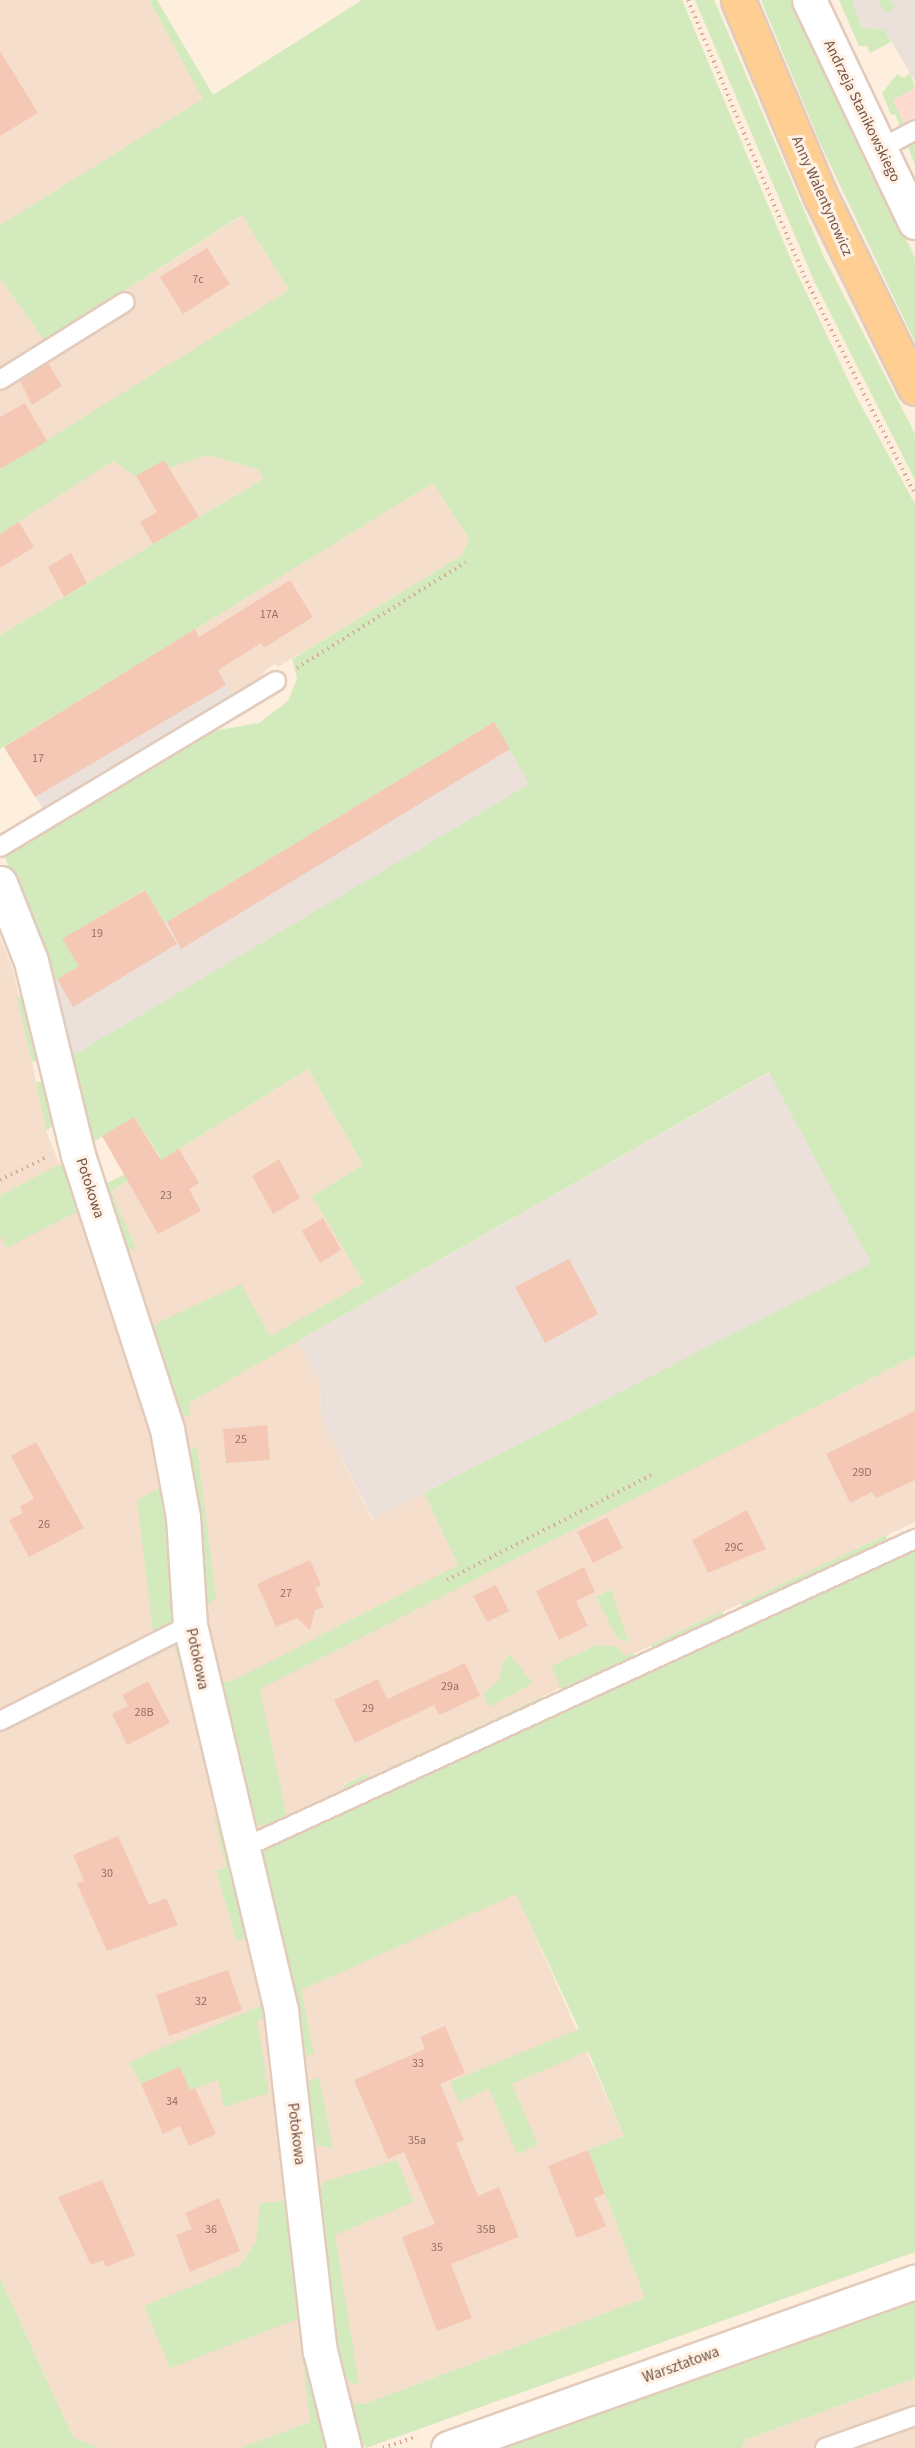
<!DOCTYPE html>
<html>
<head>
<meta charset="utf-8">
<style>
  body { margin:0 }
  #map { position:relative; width:915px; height:2448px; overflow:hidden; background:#fdeedd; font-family:"Source Sans 3",sans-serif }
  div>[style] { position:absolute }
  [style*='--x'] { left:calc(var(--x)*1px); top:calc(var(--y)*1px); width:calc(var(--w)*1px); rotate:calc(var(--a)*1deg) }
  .residential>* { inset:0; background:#f5dfcc }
  .commercial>* { inset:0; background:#ffdad0 }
  .industrial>* { inset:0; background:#ebe1da }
  .green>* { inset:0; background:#d3ebbc }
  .building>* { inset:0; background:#f4c8b4 }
  .path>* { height:4px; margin-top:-2px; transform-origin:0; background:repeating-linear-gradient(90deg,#d8ab97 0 1.5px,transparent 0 6px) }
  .roads { filter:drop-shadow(2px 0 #e3cbbc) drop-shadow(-2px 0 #e3cbbc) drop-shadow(0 2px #e3cbbc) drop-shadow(0 -2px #e3cbbc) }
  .lane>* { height:18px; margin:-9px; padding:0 9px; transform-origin:9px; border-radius:9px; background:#fff }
  .street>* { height:33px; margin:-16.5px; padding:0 16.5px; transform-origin:16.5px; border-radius:16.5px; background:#fff }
  .primary>* { height:33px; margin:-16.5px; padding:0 16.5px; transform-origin:16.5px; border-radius:16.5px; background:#ffce93 }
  span { translate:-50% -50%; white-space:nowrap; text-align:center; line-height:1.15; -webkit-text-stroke:6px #fff2e5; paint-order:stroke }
  .number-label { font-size:12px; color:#947061 }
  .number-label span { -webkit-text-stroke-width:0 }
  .street-label { font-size:15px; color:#745245 }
</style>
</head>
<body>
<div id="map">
  <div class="residential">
    <div style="clip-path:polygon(0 0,149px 0,204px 99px,0 225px)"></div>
    <div style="clip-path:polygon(243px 215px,289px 290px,166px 368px,207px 455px,257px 469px,263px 479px,0 635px,0 278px,45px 342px)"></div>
    <div style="clip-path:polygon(433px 483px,469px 539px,462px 555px,278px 667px,275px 664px,267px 669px,260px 678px,233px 695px,195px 629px)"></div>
    <div style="clip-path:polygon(0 937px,14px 972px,46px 1131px,79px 1211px,308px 1069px,363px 1165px,312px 1196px,365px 1283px,298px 1341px,320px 1383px,321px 1419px,372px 1519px,424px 1493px,458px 1565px,752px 1438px,915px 1356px,915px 1522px,370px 1777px,365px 1774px,345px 1783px,342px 1790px,221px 1846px,226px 1867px,216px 1871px,236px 1940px,245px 1940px,264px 2004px,516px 1893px,624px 2136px,588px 2150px,645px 2298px,364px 2404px,343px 2403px,310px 2422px,240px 2448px,100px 2448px,73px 2437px,0 2278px)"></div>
    <div style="clip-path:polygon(915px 2378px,915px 2448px,742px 2448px,745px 2440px)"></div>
  </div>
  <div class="commercial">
    <div style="clip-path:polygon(915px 88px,915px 146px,893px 100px)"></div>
  </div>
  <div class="industrial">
    <div style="clip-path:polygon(852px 0,915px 0,915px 82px,885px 30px,862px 27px)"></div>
    <div style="clip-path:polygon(195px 629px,233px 695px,44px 810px,4px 747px)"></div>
    <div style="clip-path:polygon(494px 722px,530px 784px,73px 1056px,51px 983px)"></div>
    <div style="clip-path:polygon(770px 1072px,872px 1263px,373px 1519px,321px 1419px,320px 1383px,298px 1341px)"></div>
  </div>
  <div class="green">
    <div style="clip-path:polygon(149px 0,157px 0,213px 95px,362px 0,682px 0,794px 267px,856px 396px,915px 504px,915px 1356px,260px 1689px,287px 1817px,342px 1791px,345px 1784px,365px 1774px,370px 1777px,541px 1697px,545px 1705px,276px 1826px,257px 1825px,241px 1756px,230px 1759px,217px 1681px,230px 1682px,458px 1565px,424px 1493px,871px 1263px,769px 1072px,189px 1403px,191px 1415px,176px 1418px,151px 1329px,163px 1320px,241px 1284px,270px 1336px,364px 1283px,312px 1196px,363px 1165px,308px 1069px,111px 1191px,136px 1248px,126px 1251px,99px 1187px,160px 1157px,134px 1117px,95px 1141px,90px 1150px,67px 1059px,529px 784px,494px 722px,165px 923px,144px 890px,63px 939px,79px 966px,51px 983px,5px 857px,213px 731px,259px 723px,288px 701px,297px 678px,292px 659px,462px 555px,469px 539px,433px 483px,0 749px,0 635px,263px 479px,257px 469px,207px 455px,169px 468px,164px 460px,136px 476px,113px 461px,0 534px,0 469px,289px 290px,242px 215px,45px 342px,0 278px,0 225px,203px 99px)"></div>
    <div style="clip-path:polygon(695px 0,714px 0,824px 257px,915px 434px,915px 480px,815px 283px)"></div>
    <div style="clip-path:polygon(761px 0,794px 0,915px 258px,915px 342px,820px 143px)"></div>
    <div style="clip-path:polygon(839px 0,852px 0,862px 27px,885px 30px,891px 42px,870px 53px,867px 46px,859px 46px)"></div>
    <div style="clip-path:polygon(877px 0,891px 0,895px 7px,887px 14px)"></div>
    <div style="clip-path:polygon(910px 73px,915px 88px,893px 100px,915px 146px,915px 165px,895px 114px,891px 115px,882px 93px,897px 74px,904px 78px)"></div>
    <div style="clip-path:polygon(27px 995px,42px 1060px,32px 1062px,17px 997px)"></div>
    <div style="clip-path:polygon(43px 1081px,54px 1125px,46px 1131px,36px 1082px)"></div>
    <div style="clip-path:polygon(60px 1164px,65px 1166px,87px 1235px,78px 1211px,7px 1248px,0 1236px,0 1196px)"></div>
    <div style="clip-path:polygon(197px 1447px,216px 1599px,200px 1608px,188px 1451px)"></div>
    <div style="clip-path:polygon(160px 1488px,178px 1618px,153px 1632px,137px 1500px)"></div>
    <div style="clip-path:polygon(886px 1535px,888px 1543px,744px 1611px,741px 1603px)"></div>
    <div style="clip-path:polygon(915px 1551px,915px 2252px,366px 2448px,355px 2435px,343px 2403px,364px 2404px,645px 2298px,588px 2150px,624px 2136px,588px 2051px,512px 2084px,538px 2145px,517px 2154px,489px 2089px,459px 2102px,450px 2082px,579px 2029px,516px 1894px,301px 1990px,314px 2054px,297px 2056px,254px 1853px)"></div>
    <div style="clip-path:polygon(611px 1590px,628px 1640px,626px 1642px,616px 1637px,596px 1597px)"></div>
    <div style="clip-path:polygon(722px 1611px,725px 1619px,655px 1652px,651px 1645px)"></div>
    <div style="clip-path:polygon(174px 1644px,178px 1644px,198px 1716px,194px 1718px)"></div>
    <div style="clip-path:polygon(597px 1645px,615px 1646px,626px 1656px,633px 1653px,637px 1662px,565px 1697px,551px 1666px)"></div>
    <div style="clip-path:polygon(510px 1655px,533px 1683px,489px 1707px,483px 1694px,499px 1680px,504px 1660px)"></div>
    <div style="clip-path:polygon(219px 1817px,253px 1944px,247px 1946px,245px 1940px,236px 1940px,216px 1871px,226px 1867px,214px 1818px)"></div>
    <div style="clip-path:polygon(259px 1967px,270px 2016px,257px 2020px,269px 2093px,224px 2107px,218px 2080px,190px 2090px,180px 2067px,141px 2084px,129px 2062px,263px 2005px,253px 1968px)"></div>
    <div style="clip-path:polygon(319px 2078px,330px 2132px,333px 2148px,313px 2145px,308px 2081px)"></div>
    <div style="clip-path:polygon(397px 2160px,414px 2202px,335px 2235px,359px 2384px,351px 2383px,338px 2375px,315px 2194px,326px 2181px)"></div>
    <div style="clip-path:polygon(286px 2201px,295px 2283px,329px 2448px,240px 2448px,310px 2422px,298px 2319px,170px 2368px,144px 2306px,240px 2266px,256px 2242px,260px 2203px)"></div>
    <div style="clip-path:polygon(0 2278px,73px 2437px,100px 2448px,0 2448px)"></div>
    <div style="clip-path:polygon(915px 2302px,915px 2378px,745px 2440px,742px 2448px,504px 2448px)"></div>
  </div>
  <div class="building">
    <div style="clip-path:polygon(0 51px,38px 113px,0 136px)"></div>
    <div style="clip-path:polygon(207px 248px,230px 284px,183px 314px,160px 277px)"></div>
    <div style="clip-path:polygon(48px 363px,62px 386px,32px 405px,20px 381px)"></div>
    <div style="clip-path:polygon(25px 403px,47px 441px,0 469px,0 417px)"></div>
    <div style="clip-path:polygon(164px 460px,199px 517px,153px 544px,140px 522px,157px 512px,136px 476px)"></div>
    <div style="clip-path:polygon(19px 522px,34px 547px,0 568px,0 534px)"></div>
    <div style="clip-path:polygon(71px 553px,87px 583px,64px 597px,48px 567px)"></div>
    <div style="clip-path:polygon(290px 580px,313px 617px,264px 648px,261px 643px,218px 670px,226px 685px,35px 797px,4px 747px,195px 629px,199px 637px)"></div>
    <div style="clip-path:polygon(494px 722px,510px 749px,181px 949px,167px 922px)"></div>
    <div style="clip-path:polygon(145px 890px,177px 944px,73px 1007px,57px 979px,79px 966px,62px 939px)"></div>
    <div style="clip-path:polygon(134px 1117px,161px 1160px,179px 1149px,199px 1183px,189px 1189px,201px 1211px,158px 1234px,102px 1136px)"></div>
    <div style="clip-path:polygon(279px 1159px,300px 1198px,273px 1214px,252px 1176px)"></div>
    <div style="clip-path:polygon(323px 1218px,341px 1250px,320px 1263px,302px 1231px)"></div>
    <div style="clip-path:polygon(569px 1259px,598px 1314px,545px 1343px,515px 1287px)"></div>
    <div style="clip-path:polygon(915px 1411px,915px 1480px,876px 1498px,872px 1492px,850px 1503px,826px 1454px)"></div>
    <div style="clip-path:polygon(267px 1425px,270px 1460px,226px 1463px,223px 1429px)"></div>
    <div style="clip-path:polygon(36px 1442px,84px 1528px,29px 1557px,9px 1520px,23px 1513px,20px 1506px,34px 1499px,11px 1456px)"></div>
    <div style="clip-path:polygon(747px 1510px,766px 1549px,708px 1573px,692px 1540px)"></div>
    <div style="clip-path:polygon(607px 1517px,623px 1548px,593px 1563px,577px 1532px)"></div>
    <div style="clip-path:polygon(310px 1560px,321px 1585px,315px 1588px,324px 1607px,315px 1610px,310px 1630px,297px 1618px,276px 1627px,257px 1584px)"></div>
    <div style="clip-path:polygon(584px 1567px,595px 1592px,576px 1601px,588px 1626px,559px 1640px,536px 1591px)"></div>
    <div style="clip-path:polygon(496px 1585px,509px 1611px,487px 1622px,473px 1596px)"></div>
    <div style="clip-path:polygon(465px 1663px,480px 1696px,439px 1715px,434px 1705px,355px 1743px,334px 1700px,378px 1679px,387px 1699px)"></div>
    <div style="clip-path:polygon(148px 1681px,170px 1723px,127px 1745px,112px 1714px,128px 1706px,122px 1695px)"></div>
    <div style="clip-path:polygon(118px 1836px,149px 1905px,166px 1898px,178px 1925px,107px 1951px,77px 1884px,84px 1881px,73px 1855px)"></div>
    <div style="clip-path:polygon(228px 1970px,242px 2010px,169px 2036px,156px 1995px)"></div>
    <div style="clip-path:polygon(445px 2026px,465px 2073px,440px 2084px,464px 2140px,456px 2143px,478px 2196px,499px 2187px,519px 2237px,451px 2264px,472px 2318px,437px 2331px,402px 2237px,435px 2224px,404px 2152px,388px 2159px,354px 2080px,425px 2049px,420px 2037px)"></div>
    <div style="clip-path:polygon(180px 2067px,190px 2090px,195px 2088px,216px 2134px,189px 2146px,180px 2126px,163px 2134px,141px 2084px)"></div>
    <div style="clip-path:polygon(588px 2150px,605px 2194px,594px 2198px,606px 2226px,577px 2238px,548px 2166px)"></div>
    <div style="clip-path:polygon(102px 2180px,135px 2255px,106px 2267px,103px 2260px,91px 2265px,58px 2197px)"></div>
    <div style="clip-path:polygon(219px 2198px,240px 2251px,190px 2272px,176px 2235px,192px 2229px,185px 2213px)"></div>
  </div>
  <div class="path">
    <div style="--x:688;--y:0;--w:299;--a:67.2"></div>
    <div style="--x:804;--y:276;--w:245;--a:63"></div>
    <div style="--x:297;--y:668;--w:199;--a:-32.1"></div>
    <div style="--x:0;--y:1180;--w:50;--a:-26.1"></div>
    <div style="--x:447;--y:1580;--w:234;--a:-27.2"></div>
    <div style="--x:383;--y:2448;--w:36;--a:-19"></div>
  </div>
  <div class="roads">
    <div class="lane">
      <div style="--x:880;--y:149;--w:40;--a:-28"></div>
      <div style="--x:0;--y:380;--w:147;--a:-32"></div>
      <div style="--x:0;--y:847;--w:322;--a:-31"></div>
      <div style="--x:0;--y:1721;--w:213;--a:-26.8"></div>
      <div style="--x:241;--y:1849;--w:742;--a:-24.7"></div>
      <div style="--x:825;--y:2448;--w:96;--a:-19.6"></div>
    </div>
    <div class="street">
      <div style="--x:809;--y:0;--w:246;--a:64.5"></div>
      <div style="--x:0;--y:883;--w:84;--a:68.3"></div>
      <div style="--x:31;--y:961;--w:200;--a:76.4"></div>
      <div style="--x:78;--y:1155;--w:288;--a:72"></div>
      <div style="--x:167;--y:1429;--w:89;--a:79.7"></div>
      <div style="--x:183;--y:1517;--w:108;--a:86.3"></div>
      <div style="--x:190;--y:1625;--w:397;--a:76.7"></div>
      <div style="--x:281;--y:2011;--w:342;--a:83.5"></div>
      <div style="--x:320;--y:2351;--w:100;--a:76.1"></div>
      <div style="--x:448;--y:2448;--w:496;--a:-19.6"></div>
    </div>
    <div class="primary">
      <div style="--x:738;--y:0;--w:212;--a:67.2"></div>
      <div style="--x:820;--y:195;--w:215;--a:63.8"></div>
    </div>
  </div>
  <div class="number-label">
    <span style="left:198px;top:280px">7c</span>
    <span style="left:269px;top:615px">17A</span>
    <span style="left:38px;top:759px">17</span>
    <span style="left:97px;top:934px">19</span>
    <span style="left:166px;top:1196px">23</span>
    <span style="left:241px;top:1440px">25</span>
    <span style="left:862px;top:1473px">29D</span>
    <span style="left:44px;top:1525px">26</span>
    <span style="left:734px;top:1548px">29C</span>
    <span style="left:286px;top:1594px">27</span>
    <span style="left:450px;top:1687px">29a</span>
    <span style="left:368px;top:1709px">29</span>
    <span style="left:144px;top:1713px">28B</span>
    <span style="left:107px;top:1874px">30</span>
    <span style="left:201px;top:2002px">32</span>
    <span style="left:418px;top:2064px">33</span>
    <span style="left:172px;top:2102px">34</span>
    <span style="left:417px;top:2141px">35a</span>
    <span style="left:211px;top:2230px">36</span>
    <span style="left:486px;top:2230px">35B</span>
    <span style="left:437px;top:2248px">35</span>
  </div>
  <div class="street-label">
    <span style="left:862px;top:111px;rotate:64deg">Andrzeja Stanikowskiego</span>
    <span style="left:822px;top:196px;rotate:66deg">Anny Walentynowicz</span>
    <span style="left:90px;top:1188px;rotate:72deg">Potokowa</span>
    <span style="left:197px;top:1659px;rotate:78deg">Potokowa</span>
    <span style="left:296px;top:2134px;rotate:83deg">Potokowa</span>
    <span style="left:681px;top:2365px;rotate:-20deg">Warsztatowa</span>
  </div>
</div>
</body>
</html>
